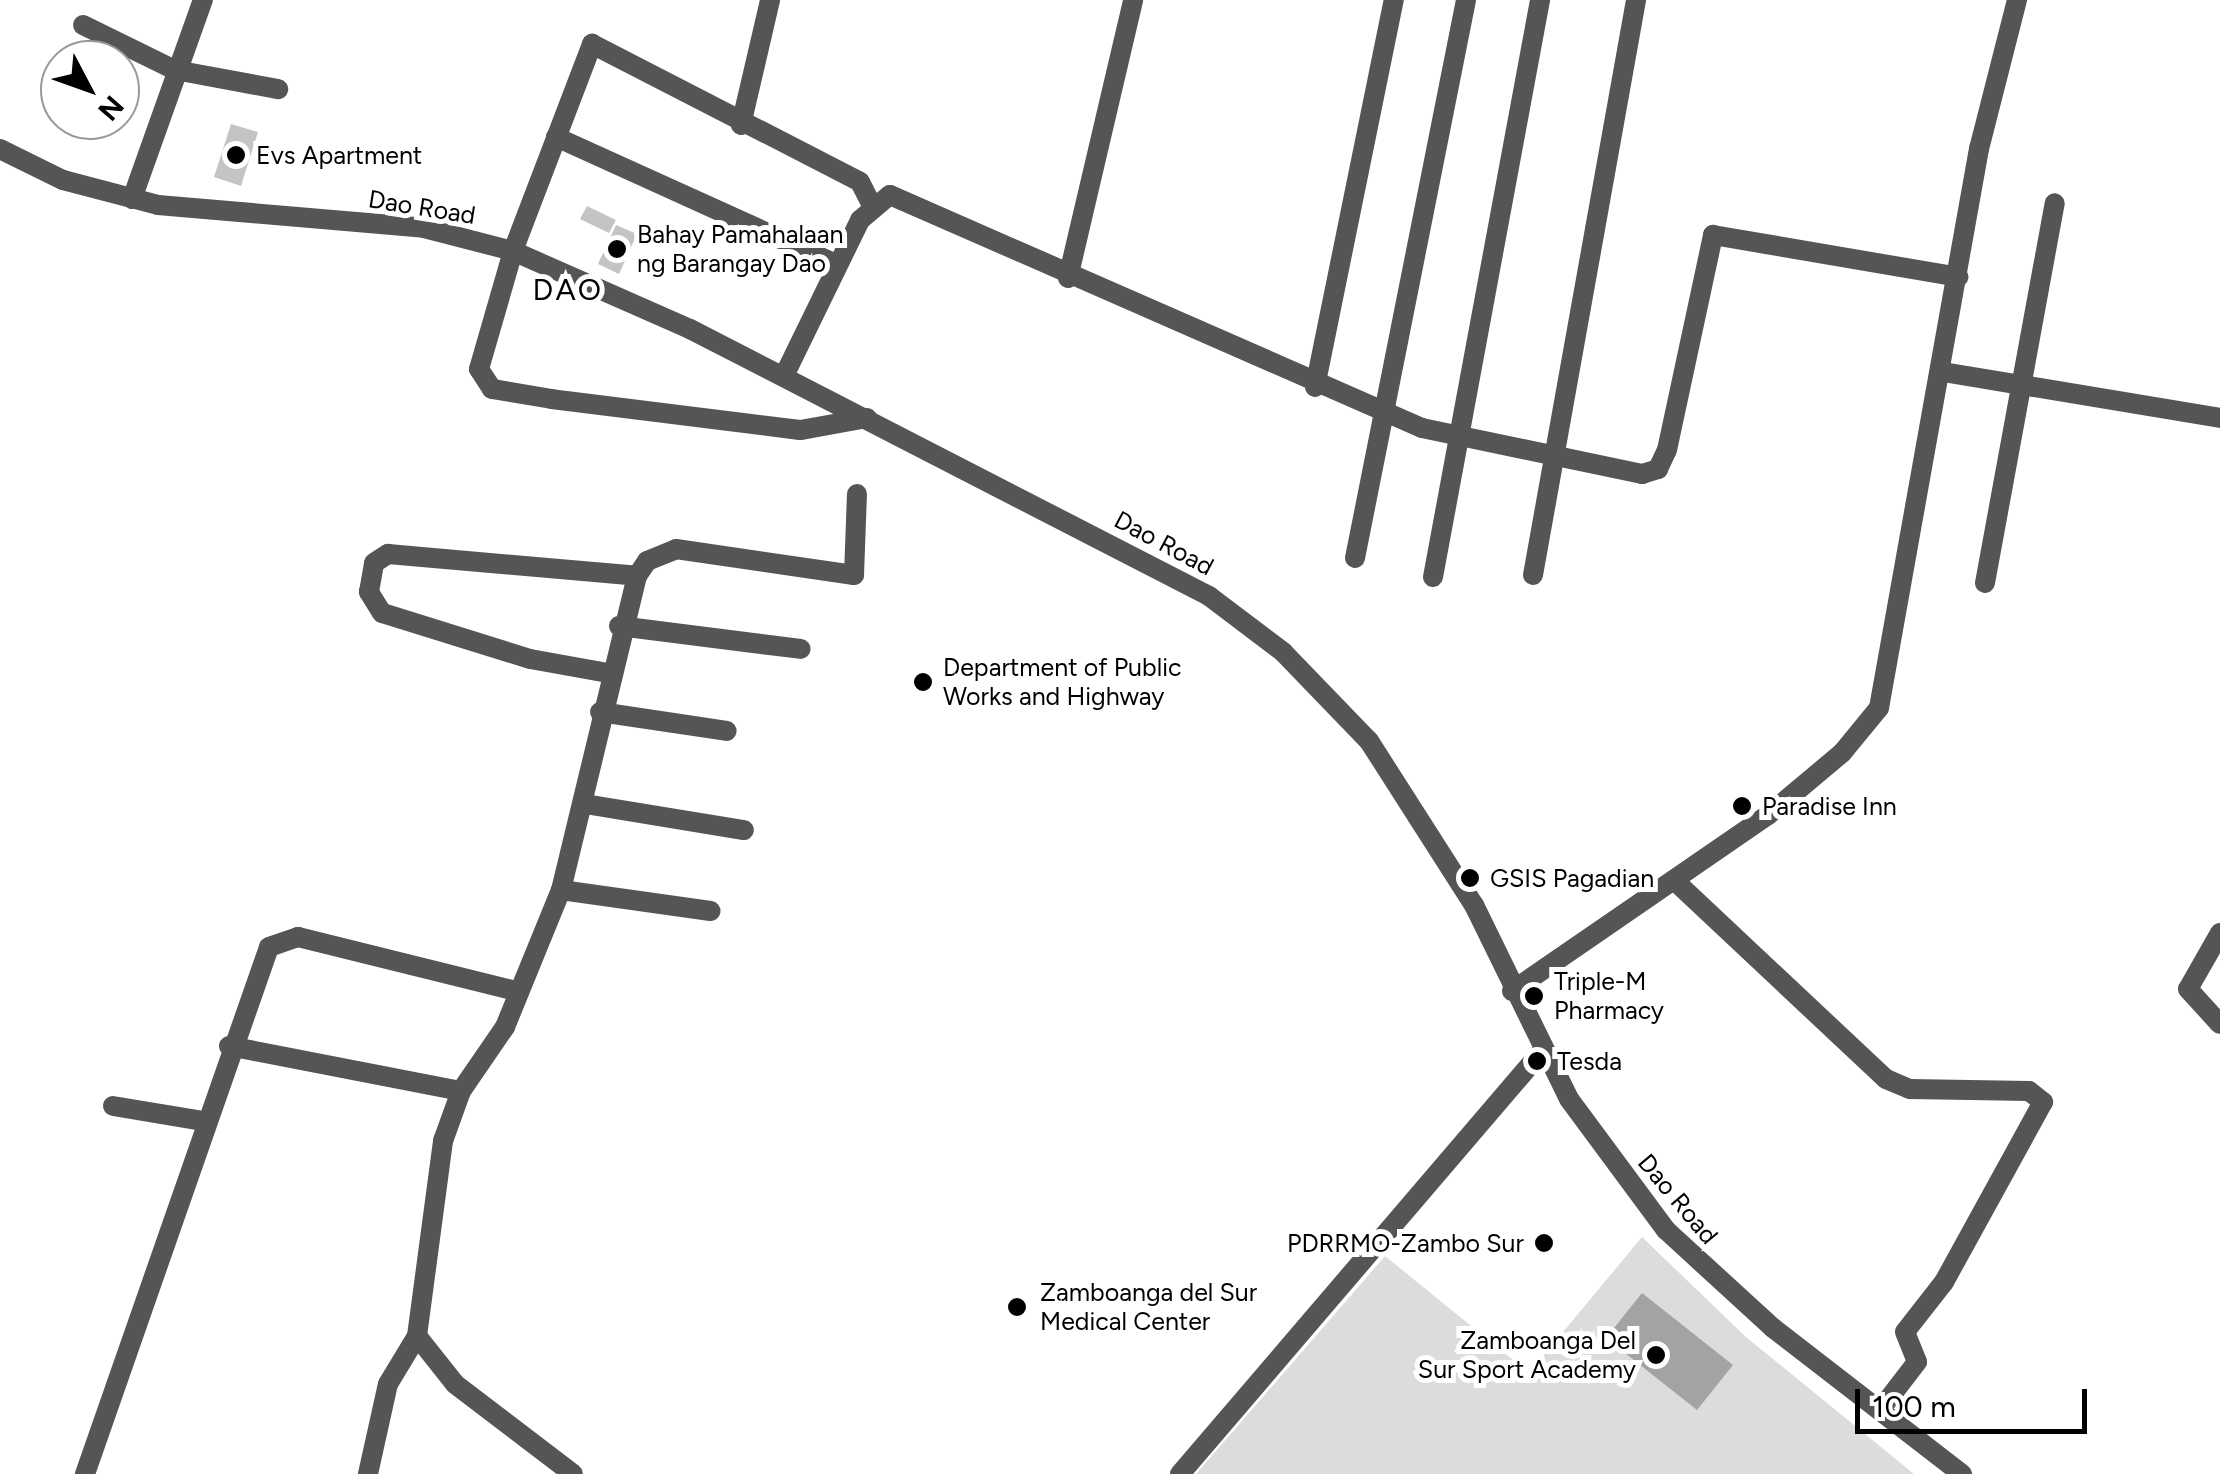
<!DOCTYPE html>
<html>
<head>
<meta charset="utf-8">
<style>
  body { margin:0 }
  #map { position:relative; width:2220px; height:1474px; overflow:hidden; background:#fff; font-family:Figtree,sans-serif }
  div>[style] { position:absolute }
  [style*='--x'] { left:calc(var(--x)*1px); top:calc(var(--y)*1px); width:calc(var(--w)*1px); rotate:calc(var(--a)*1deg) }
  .green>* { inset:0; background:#dcdcdc }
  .water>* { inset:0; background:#a3a3a3 }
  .building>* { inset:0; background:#c4c4c4 }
  .minor>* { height:20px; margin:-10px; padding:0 10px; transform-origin:10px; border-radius:10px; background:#555 }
  .dots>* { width:28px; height:28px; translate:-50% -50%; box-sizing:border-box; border:5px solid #fff; border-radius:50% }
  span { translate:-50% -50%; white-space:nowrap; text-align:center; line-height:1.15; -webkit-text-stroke:10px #fff; paint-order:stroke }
  .poi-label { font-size:25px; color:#000 }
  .left { translate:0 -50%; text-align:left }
  .right { translate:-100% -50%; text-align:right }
  .street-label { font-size:25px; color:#000 }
  .quarter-label { font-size:30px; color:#000; letter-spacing:2.5px }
  .north { position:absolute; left:40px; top:40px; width:100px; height:100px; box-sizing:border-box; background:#fff; border:2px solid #999; border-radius:50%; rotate:131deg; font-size:28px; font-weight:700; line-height:40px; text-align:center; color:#000 }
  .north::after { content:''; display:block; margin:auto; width:35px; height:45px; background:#000; clip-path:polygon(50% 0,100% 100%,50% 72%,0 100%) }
  .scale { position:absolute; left:1855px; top:1389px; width:232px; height:45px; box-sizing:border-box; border:5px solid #000; border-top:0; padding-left:12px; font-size:30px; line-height:35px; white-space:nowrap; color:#000; -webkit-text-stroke:8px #fff; paint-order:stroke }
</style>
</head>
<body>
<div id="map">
  <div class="green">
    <div style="clip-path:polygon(1642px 1237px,1746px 1337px,1914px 1474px,1196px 1474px,1385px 1256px,1529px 1373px)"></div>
  </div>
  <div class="water">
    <div style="clip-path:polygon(1642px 1293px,1733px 1365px,1697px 1410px,1606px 1338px)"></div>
  </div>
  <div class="building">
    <div style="clip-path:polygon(231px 124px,258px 132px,241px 186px,214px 177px)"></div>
    <div style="clip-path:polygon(587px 206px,616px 220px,609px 233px,580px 219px)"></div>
    <div style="clip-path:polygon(616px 225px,637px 234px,619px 274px,598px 264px)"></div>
  </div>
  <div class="minor">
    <div style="--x:83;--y:25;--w:102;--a:26.1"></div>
    <div style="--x:175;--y:70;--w:105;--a:10.5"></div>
    <div style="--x:741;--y:125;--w:128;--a:-76.9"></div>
    <div style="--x:556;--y:137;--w:307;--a:24.4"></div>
    <div style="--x:0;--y:149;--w:70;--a:26.2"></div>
    <div style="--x:63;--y:180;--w:98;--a:14.7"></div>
    <div style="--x:158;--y:205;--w:267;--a:4.9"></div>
    <div style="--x:424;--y:228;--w:92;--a:14.5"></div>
    <div style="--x:513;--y:251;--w:193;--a:23.8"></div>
    <div style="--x:690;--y:329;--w:584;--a:27.22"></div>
    <div style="--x:1209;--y:596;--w:93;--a:37.1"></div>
    <div style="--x:1283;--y:652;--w:124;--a:46"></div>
    <div style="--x:1369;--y:741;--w:195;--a:57.4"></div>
    <div style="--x:1474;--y:905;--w:216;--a:63.9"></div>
    <div style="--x:1569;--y:1099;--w:163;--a:53.5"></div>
    <div style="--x:1666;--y:1230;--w:145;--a:42.5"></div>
    <div style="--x:1773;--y:1328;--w:239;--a:37.7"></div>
    <div style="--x:132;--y:199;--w:211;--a:-70.4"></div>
    <div style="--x:1068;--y:278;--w:285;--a:-76.8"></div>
    <div style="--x:1943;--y:372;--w:281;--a:9.4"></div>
    <div style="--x:784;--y:376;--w:174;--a:-64"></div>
    <div style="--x:860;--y:220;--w:39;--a:-40"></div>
    <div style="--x:890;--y:195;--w:581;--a:23.65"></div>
    <div style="--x:1422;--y:428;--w:225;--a:11.8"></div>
    <div style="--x:1642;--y:474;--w:17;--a:-17"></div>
    <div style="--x:1658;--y:469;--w:21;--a:-65"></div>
    <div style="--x:1667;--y:450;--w:220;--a:-77.9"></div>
    <div style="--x:1713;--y:235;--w:249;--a:9.7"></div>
    <div style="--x:1315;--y:387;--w:395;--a:-78.5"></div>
    <div style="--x:867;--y:418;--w:68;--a:169.8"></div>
    <div style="--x:800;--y:430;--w:250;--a:-172.9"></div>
    <div style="--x:552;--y:399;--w:61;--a:-170.5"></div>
    <div style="--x:492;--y:389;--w:24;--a:-123"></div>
    <div style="--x:479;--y:369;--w:123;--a:-73.9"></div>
    <div style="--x:513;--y:251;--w:222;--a:-69.1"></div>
    <div style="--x:592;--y:44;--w:301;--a:27.2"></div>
    <div style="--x:860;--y:182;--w:25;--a:63"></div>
    <div style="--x:1355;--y:558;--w:569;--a:-78.75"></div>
    <div style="--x:1533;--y:575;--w:584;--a:-79.84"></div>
    <div style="--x:1433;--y:577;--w:587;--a:-79.49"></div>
    <div style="--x:1985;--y:583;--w:386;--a:-79.6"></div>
    <div style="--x:619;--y:626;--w:183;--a:7.2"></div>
    <div style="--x:608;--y:673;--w:79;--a:-169.8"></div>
    <div style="--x:530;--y:659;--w:155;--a:-162.7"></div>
    <div style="--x:382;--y:613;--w:25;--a:-122"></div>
    <div style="--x:369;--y:592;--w:29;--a:-80"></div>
    <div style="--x:374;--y:563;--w:17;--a:-33"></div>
    <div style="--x:388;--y:554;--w:250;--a:5"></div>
    <div style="--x:600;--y:712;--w:128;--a:8.5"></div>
    <div style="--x:585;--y:804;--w:161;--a:9.3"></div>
    <div style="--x:1675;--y:881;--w:289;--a:43.2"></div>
    <div style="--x:1886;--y:1079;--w:26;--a:23"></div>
    <div style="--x:1910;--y:1089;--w:119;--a:1"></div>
    <div style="--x:2029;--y:1091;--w:18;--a:38"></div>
    <div style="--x:2043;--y:1102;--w:205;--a:118.8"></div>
    <div style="--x:1944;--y:1282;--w:63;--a:128"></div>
    <div style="--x:1905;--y:1332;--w:32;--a:68"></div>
    <div style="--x:1917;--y:1362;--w:61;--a:127.6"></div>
    <div style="--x:561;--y:890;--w:151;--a:8"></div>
    <div style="--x:2220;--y:933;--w:64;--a:119.7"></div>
    <div style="--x:2188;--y:989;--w:47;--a:47.6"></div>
    <div style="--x:1512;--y:991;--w:311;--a:-34.5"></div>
    <div style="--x:1768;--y:815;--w:97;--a:-40"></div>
    <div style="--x:1842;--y:753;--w:58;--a:-50.6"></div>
    <div style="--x:1879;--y:708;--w:568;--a:-79.86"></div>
    <div style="--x:1979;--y:149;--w:154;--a:-75.7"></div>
    <div style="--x:229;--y:1046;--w:236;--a:11"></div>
    <div style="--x:113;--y:1106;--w:92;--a:9.4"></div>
    <div style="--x:417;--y:1336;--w:61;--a:51.6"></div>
    <div style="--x:455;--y:1384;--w:148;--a:37.3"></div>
    <div style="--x:85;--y:1474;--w:558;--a:-70.75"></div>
    <div style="--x:269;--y:947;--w:31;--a:-19"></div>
    <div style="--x:298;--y:937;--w:225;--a:13.9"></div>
    <div style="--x:368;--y:1474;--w:92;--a:-77.5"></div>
    <div style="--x:388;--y:1384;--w:56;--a:-58.9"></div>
    <div style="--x:417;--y:1336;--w:197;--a:-82.4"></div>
    <div style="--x:443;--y:1141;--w:53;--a:-70.2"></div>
    <div style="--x:461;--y:1091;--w:78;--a:-55.5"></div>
    <div style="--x:505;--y:1027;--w:148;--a:-67.8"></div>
    <div style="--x:561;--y:890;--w:323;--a:-76.4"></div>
    <div style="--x:637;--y:576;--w:18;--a:-56"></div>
    <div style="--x:647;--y:561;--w:31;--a:-22"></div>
    <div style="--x:676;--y:549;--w:180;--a:8.3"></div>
    <div style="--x:854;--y:575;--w:81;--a:-87.9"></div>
    <div style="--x:1180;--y:1474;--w:557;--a:-49.44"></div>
  </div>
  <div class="dots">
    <div style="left:236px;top:155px;background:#000"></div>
    <div style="left:617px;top:249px;background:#000"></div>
    <div style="left:923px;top:682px;background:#000"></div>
    <div style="left:1742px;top:806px;background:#000"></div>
    <div style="left:1470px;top:878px;background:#000"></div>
    <div style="left:1534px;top:996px;background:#000"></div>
    <div style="left:1537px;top:1061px;background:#000"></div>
    <div style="left:1544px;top:1243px;background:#000"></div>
    <div style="left:1017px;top:1307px;background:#000"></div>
    <div style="left:1656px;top:1355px;background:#000"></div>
  </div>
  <div class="poi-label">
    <span class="left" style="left:256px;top:155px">Evs Apartment</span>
    <span class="left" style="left:637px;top:249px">Bahay Pamahalaan<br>ng Barangay Dao</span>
    <span class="left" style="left:943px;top:682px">Department of Public<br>Works and Highway</span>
    <span class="left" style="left:1762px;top:806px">Paradise Inn</span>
    <span class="left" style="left:1490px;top:878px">GSIS Pagadian</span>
    <span class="left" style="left:1554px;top:996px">Triple-M<br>Pharmacy</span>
    <span class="left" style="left:1557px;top:1061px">Tesda</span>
    <span class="right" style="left:1524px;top:1243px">PDRRMO-Zambo Sur</span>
    <span class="left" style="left:1040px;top:1307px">Zamboanga del Sur<br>Medical Center</span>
    <span class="right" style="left:1636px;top:1355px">Zamboanga Del<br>Sur Sport Academy</span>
  </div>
  <div class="street-label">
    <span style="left:422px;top:207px;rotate:9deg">Dao Road</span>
    <span style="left:1164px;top:543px;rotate:28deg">Dao Road</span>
    <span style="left:1678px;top:1199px;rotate:50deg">Dao Road</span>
  </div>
  <div class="quarter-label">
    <span style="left:568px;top:290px">DAO</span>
  </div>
  <div class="north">N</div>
  <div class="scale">100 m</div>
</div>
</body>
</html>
